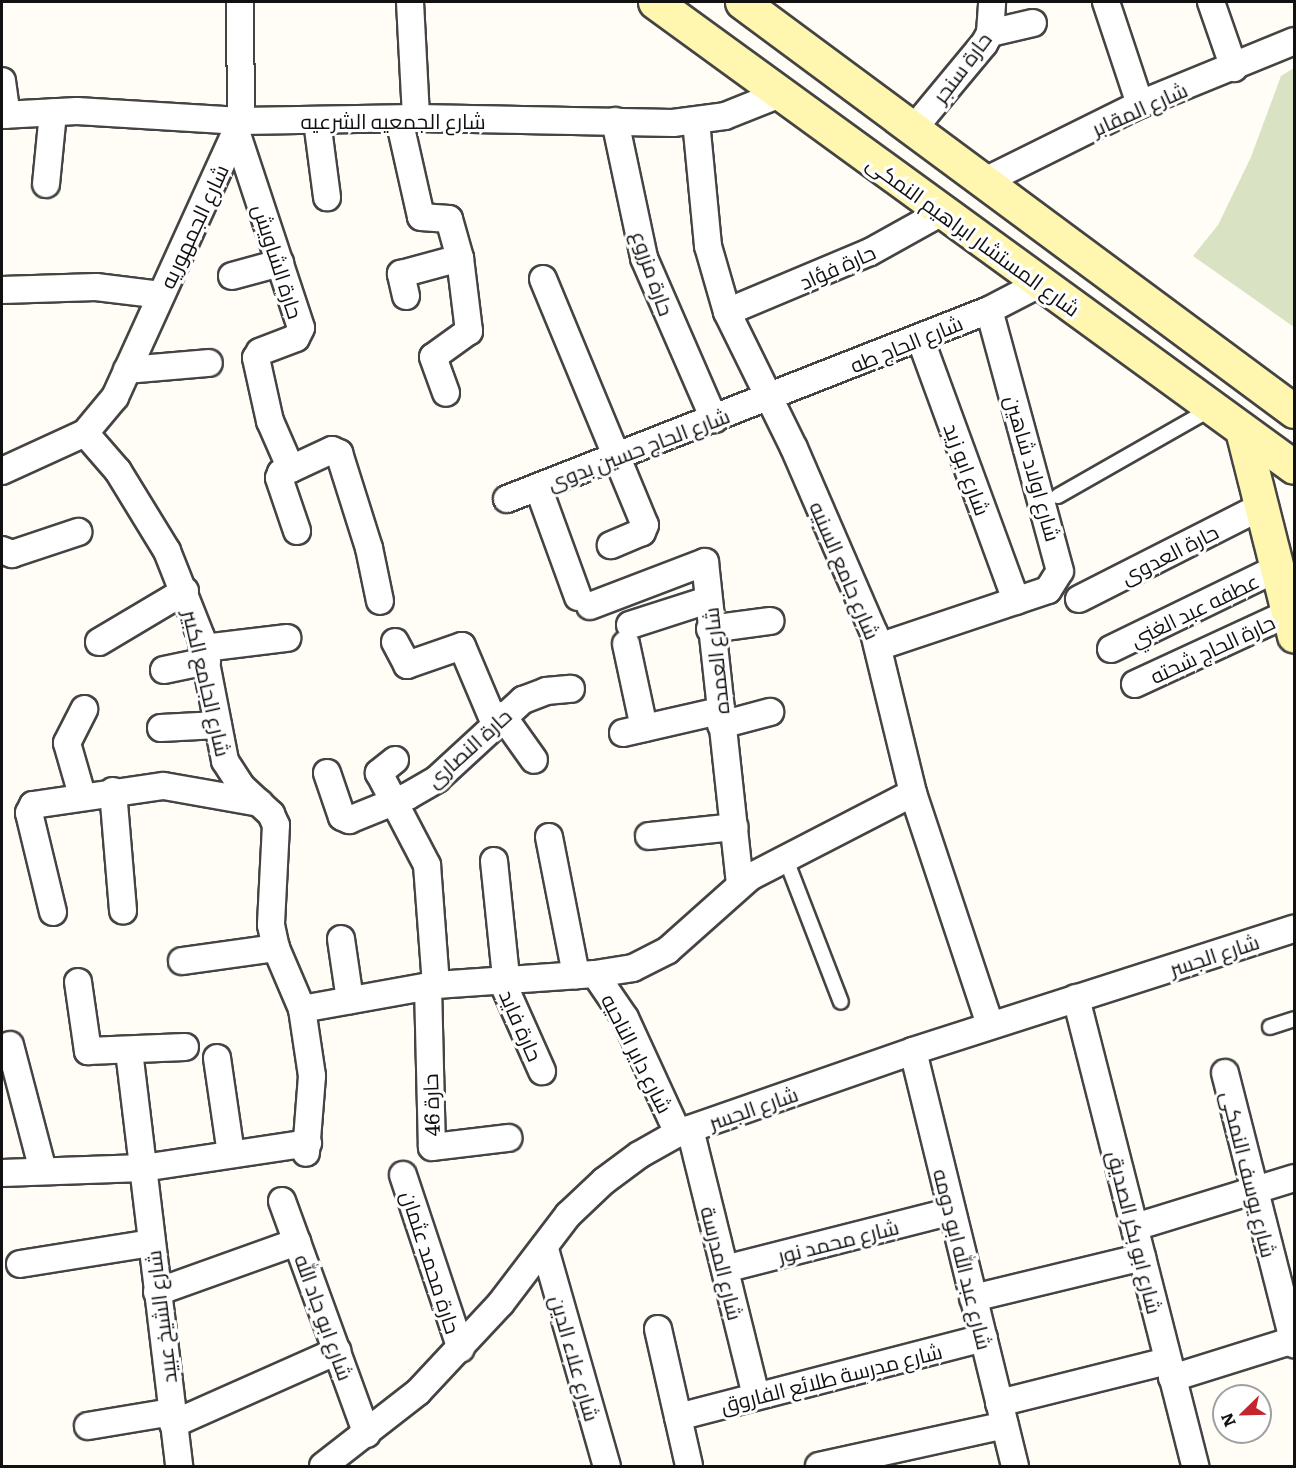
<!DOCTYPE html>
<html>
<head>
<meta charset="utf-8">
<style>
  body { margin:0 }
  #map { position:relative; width:1296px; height:1468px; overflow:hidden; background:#fffdf5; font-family:Literata,Cairo,serif }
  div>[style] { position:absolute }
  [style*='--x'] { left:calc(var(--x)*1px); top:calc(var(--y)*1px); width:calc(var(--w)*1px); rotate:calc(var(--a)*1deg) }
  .cemetery>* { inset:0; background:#d9e3c4 }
  .roads { filter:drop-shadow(2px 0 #444) drop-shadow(-2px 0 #444) drop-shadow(0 2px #444) drop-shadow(0 -2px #444) }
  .lane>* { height:14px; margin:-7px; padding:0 7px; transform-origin:7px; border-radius:7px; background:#fff }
  .street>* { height:26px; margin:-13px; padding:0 13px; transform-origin:13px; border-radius:13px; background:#fff }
  .secondary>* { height:33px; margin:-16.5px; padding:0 16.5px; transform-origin:16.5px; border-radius:16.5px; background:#fff6b0 }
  span { translate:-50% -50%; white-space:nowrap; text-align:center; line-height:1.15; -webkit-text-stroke:6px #fff; paint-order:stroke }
  .street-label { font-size:21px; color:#111 }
  .frame { position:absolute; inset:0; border:3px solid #111; pointer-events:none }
  .north { position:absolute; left:1212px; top:1384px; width:60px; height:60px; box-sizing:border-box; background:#fff; border:2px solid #a0a0a0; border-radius:50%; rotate:247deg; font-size:16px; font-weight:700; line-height:24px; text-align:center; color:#111 }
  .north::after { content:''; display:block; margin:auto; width:21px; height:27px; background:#c4262e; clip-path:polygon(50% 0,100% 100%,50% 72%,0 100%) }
</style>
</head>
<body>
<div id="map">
  <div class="cemetery">
    <div style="clip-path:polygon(1294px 68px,1294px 327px,1193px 256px,1218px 225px,1251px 157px,1281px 76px)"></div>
  </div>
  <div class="roads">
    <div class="lane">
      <div style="--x:1058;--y:496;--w:177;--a:-29.7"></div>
      <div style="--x:785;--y:857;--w:155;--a:68.9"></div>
      <div style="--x:1270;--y:1027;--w:25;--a:-18"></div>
    </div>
    <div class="street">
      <div style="--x:410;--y:2;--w:116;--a:87"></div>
      <div style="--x:1106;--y:2;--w:108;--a:71.6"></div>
      <div style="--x:1211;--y:2;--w:70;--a:70.8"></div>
      <div style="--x:990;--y:33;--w:44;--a:-13.1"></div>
      <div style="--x:2;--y:81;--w:34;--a:82"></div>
      <div style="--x:2;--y:115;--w:75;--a:-3.1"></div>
      <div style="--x:77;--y:111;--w:164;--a:3.5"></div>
      <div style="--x:241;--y:121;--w:175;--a:-1"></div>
      <div style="--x:416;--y:118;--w:257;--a:1.1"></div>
      <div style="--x:673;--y:123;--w:52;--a:-7.7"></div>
      <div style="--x:725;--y:116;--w:59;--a:-21.8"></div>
      <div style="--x:399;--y:119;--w:100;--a:77.3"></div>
      <div style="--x:421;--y:217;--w:28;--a:4"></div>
      <div style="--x:449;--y:219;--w:41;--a:74.2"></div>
      <div style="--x:460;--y:258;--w:74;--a:83"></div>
      <div style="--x:469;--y:331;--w:44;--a:144.2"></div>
      <div style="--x:433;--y:357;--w:38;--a:70"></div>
      <div style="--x:317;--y:121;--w:77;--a:82.5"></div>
      <div style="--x:615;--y:121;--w:140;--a:78"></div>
      <div style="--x:644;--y:258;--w:176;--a:66.5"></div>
      <div style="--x:696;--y:121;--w:126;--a:84.5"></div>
      <div style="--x:708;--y:246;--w:69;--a:73.9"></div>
      <div style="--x:727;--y:312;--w:152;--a:63.8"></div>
      <div style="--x:794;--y:448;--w:202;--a:66.6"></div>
      <div style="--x:874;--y:633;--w:165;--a:76.3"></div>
      <div style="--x:913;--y:793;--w:244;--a:71.6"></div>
      <div style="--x:915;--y:127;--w:108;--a:-50.3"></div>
      <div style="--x:984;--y:44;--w:13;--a:-61"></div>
      <div style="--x:990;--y:33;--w:31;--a:-86"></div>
      <div style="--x:236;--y:131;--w:207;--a:71.7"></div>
      <div style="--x:301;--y:328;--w:11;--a:117"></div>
      <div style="--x:296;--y:338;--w:39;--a:159"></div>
      <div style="--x:260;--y:352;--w:7;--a:124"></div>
      <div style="--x:256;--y:358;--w:65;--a:77.5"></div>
      <div style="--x:270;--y:421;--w:52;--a:66.4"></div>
      <div style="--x:291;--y:469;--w:11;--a:158"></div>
      <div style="--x:281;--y:473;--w:5;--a:112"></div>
      <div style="--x:279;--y:478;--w:56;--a:71.2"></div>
      <div style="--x:985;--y:181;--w:173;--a:-26.4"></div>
      <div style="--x:1140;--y:104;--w:166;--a:-22.2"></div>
      <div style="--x:46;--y:184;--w:72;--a:-84.4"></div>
      <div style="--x:232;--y:276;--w:50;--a:-15.2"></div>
      <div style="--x:543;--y:279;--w:266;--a:67.5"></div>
      <div style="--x:645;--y:525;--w:8;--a:113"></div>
      <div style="--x:642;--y:532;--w:34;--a:157"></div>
      <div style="--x:2;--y:290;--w:94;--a:-1.8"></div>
      <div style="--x:96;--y:287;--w:65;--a:7"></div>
      <div style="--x:406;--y:296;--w:23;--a:-103"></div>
      <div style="--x:401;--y:274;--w:61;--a:-15.2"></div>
      <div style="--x:727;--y:312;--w:155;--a:-22.8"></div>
      <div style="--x:870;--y:252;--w:82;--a:-29.1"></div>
      <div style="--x:920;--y:338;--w:280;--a:69.9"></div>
      <div style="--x:127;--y:370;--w:82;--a:-4.9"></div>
      <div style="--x:85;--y:433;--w:50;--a:49"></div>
      <div style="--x:118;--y:471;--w:94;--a:58.5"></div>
      <div style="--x:167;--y:551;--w:92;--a:68.4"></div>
      <div style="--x:201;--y:637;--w:126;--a:79"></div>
      <div style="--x:225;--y:761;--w:31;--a:57"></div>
      <div style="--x:242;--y:787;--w:40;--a:43"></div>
      <div style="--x:271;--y:814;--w:12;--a:66"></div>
      <div style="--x:276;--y:825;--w:100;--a:92.9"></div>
      <div style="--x:271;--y:925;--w:24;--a:78"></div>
      <div style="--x:276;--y:948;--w:66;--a:66.9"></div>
      <div style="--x:302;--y:1009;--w:68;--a:81.5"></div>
      <div style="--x:312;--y:1076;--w:77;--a:94.5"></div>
      <div style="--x:291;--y:469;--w:45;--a:-24.9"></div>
      <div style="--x:332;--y:450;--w:8;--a:23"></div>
      <div style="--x:339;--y:453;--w:100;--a:72.5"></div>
      <div style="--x:369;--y:548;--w:54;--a:78.3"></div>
      <div style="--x:2;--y:471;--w:91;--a:-24.6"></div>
      <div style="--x:85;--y:433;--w:47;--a:-50.2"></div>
      <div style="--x:115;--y:397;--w:303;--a:-65.5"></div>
      <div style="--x:241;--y:121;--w:119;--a:-90.5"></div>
      <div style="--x:538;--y:487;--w:117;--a:70"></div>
      <div style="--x:507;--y:499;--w:518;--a:-21.41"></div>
      <div style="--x:989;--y:310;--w:59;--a:-27.4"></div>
      <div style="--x:2;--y:550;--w:11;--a:22"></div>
      <div style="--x:12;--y:554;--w:70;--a:-18.4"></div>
      <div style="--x:1079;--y:599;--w:203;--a:-26.9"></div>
      <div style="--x:590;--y:606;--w:123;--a:-20.9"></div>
      <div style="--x:705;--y:562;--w:323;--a:83.8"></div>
      <div style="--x:630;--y:625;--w:82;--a:-17.8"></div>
      <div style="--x:710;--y:629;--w:61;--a:-7.6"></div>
      <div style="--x:99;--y:642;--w:100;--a:-30.7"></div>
      <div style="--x:395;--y:642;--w:26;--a:62"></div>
      <div style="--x:407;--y:665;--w:58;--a:-19.1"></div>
      <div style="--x:462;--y:646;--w:85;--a:67.1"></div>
      <div style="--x:626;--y:644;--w:86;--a:77.9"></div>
      <div style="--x:878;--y:647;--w:179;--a:-18.5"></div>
      <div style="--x:1048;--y:590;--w:22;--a:-58"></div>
      <div style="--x:1060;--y:571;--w:270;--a:-105.2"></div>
      <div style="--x:204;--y:648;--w:84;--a:-6.9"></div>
      <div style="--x:1111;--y:649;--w:186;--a:-25.9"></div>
      <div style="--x:164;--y:670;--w:44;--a:-11.8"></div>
      <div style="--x:1135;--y:684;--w:170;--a:-24.8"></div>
      <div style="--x:502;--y:715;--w:55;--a:54.6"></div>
      <div style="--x:721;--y:725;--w:51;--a:-14.9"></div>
      <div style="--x:161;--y:728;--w:57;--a:-3"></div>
      <div style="--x:623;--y:733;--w:98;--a:-12.9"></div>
      <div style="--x:395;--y:760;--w:21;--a:141"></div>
      <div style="--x:379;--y:773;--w:104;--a:62.4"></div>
      <div style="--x:427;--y:865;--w:120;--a:85.7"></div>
      <div style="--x:327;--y:773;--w:46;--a:71.2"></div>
      <div style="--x:342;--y:817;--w:8;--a:23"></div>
      <div style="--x:349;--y:820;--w:64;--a:-22.1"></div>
      <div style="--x:408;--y:796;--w:34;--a:-30"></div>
      <div style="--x:437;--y:779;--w:117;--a:-42.6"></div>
      <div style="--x:523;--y:700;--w:25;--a:-21"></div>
      <div style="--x:546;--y:691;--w:25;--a:-5"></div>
      <div style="--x:113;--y:791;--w:120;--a:85.2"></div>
      <div style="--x:82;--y:795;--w:54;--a:-106.1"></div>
      <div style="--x:67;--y:743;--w:38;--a:-63"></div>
      <div style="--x:649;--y:836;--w:86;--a:-6"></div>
      <div style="--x:549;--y:837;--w:141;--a:78.9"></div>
      <div style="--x:494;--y:861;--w:118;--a:84.1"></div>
      <div style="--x:53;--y:912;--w:102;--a:-103.6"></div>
      <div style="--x:29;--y:813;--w:9;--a:-63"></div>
      <div style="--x:33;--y:805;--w:132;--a:-8.3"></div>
      <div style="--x:164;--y:786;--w:97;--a:10"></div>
      <div style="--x:341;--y:939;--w:62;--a:81.6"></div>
      <div style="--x:182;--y:961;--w:95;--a:-7.9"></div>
      <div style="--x:595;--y:974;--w:53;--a:55.7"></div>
      <div style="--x:625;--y:1018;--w:127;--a:65.3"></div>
      <div style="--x:501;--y:979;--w:101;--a:66"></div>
      <div style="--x:78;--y:982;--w:70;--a:81.8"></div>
      <div style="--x:88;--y:1051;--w:97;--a:-2.4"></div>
      <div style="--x:428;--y:986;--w:161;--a:88.6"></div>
      <div style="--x:432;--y:1147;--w:77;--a:-6.8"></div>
      <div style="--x:1076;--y:998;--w:483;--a:75.7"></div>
      <div style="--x:302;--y:1009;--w:136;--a:-10.2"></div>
      <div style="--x:436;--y:985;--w:159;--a:-4"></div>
      <div style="--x:595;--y:974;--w:38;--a:-9"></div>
      <div style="--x:633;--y:968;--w:39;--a:-27"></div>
      <div style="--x:668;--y:950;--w:110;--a:-41.7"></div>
      <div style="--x:750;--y:877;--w:183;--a:-27.3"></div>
      <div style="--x:10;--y:1045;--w:130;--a:75.3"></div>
      <div style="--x:129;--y:1051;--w:418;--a:83.1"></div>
      <div style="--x:913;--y:1051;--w:427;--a:76.2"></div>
      <div style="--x:217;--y:1058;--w:97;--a:81.7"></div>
      <div style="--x:1225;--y:1073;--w:280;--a:75.7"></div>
      <div style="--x:690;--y:1129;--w:275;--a:76.1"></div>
      <div style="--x:2;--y:1173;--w:141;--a:-2"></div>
      <div style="--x:143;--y:1168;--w:167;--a:-8.6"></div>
      <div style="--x:403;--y:1175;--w:183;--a:71.6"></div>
      <div style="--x:282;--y:1201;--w:248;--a:70"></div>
      <div style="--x:1135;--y:1227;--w:166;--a:-17.1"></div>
      <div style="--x:545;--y:1249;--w:226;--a:74.1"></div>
      <div style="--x:20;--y:1264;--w:133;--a:-9.1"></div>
      <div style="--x:725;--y:1269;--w:234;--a:-14.3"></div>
      <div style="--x:157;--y:1292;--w:149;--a:-19.7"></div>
      <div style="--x:973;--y:1298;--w:174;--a:-13.6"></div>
      <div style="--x:658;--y:1329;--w:140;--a:77.2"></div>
      <div style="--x:1172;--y:1378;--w:128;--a:-17.3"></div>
      <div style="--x:999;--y:1403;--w:174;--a:-14"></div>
      <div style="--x:678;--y:1417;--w:316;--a:-14.5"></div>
      <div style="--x:173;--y:1424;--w:180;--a:-24"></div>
      <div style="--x:88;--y:1426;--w:85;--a:-9.5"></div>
      <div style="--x:323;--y:1466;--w:120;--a:-37.9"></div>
      <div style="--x:418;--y:1392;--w:122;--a:-47"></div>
      <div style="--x:501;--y:1303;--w:111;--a:-52.7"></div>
      <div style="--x:568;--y:1215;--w:50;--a:-43.4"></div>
      <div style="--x:604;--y:1181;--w:44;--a:-36.6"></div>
      <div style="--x:639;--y:1155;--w:45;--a:-29.4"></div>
      <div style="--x:678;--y:1133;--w:249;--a:-19.2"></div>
      <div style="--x:913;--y:1051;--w:400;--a:-17.8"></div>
      <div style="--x:819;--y:1466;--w:190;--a:-12.4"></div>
    </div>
    <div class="secondary">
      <div style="--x:655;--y:2;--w:790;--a:36.04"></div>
      <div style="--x:742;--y:2;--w:687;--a:36.54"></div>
      <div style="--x:1242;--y:430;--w:212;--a:75.8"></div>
    </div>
  </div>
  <div class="street-label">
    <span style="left:961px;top:67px;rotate:-53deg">حارة سنجر</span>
    <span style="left:1139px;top:108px;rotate:-24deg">شارع المقابر</span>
    <span style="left:393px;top:120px">شارع الجمعيه الشرعيه</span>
    <span style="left:193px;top:226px;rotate:-65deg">شارع الجمهوريه</span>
    <span style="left:974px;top:235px;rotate:36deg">شارع المستشار ابراهيم النمكى</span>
    <span style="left:279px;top:261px;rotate:72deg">حارة الشاويش</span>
    <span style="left:837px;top:266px;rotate:-24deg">حارة فؤاد</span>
    <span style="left:654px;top:273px;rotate:71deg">حارة مزروع</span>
    <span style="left:906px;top:343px;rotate:-22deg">شارع الحاج طه</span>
    <span style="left:638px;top:448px;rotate:-21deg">شارع الحاج حسين بدوى</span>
    <span style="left:1034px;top:468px;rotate:74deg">شارع اولاد شاهين</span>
    <span style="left:968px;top:469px;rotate:70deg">شارع ابو زيد</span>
    <span style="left:1169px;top:553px;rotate:-27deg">حارة العدوى</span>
    <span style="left:846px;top:570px;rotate:67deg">شارع جامع السنيه</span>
    <span style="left:1194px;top:609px;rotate:-26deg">عطفه عبد الغني</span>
    <span style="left:1212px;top:648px;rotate:-25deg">حارة الحاج شحته</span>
    <span style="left:715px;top:661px;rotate:-96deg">شارع العمده</span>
    <span style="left:208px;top:683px;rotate:77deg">شارع الجامع الكبير</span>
    <span style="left:468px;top:747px;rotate:-42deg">حارة النصارى</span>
    <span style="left:1214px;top:954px;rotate:-18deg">شارع الجسر</span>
    <span style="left:522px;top:1025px;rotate:66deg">حارة فايد</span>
    <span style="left:638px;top:1053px;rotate:63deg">شارع داير الناحيه</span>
    <span style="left:430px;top:1105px;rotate:-92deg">حارة 46</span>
    <span style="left:753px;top:1107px;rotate:-19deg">شارع الجسر</span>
    <span style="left:1250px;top:1174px;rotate:76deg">شارع يوسف النمكى</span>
    <span style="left:1136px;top:1232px;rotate:76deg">شارع ابو بكر الصديق</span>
    <span style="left:838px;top:1240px;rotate:-14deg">شارع محمد نور</span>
    <span style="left:964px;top:1259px;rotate:76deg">شارع عبد الله ابو دومه</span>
    <span style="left:432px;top:1262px;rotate:72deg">حارة محمد عثمان</span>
    <span style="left:723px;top:1263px;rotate:76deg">شارع المدرسة</span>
    <span style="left:160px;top:1317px;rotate:-97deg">شارع الشيخ عبيد</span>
    <span style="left:325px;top:1317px;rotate:70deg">شارع ابو جاد الله</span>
    <span style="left:576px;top:1358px;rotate:74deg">شارع علاء الدين</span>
    <span style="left:831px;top:1377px;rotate:-14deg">شارع مدرسة طلائع الفاروق</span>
  </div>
  <div class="frame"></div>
  <div class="north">N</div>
</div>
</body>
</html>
